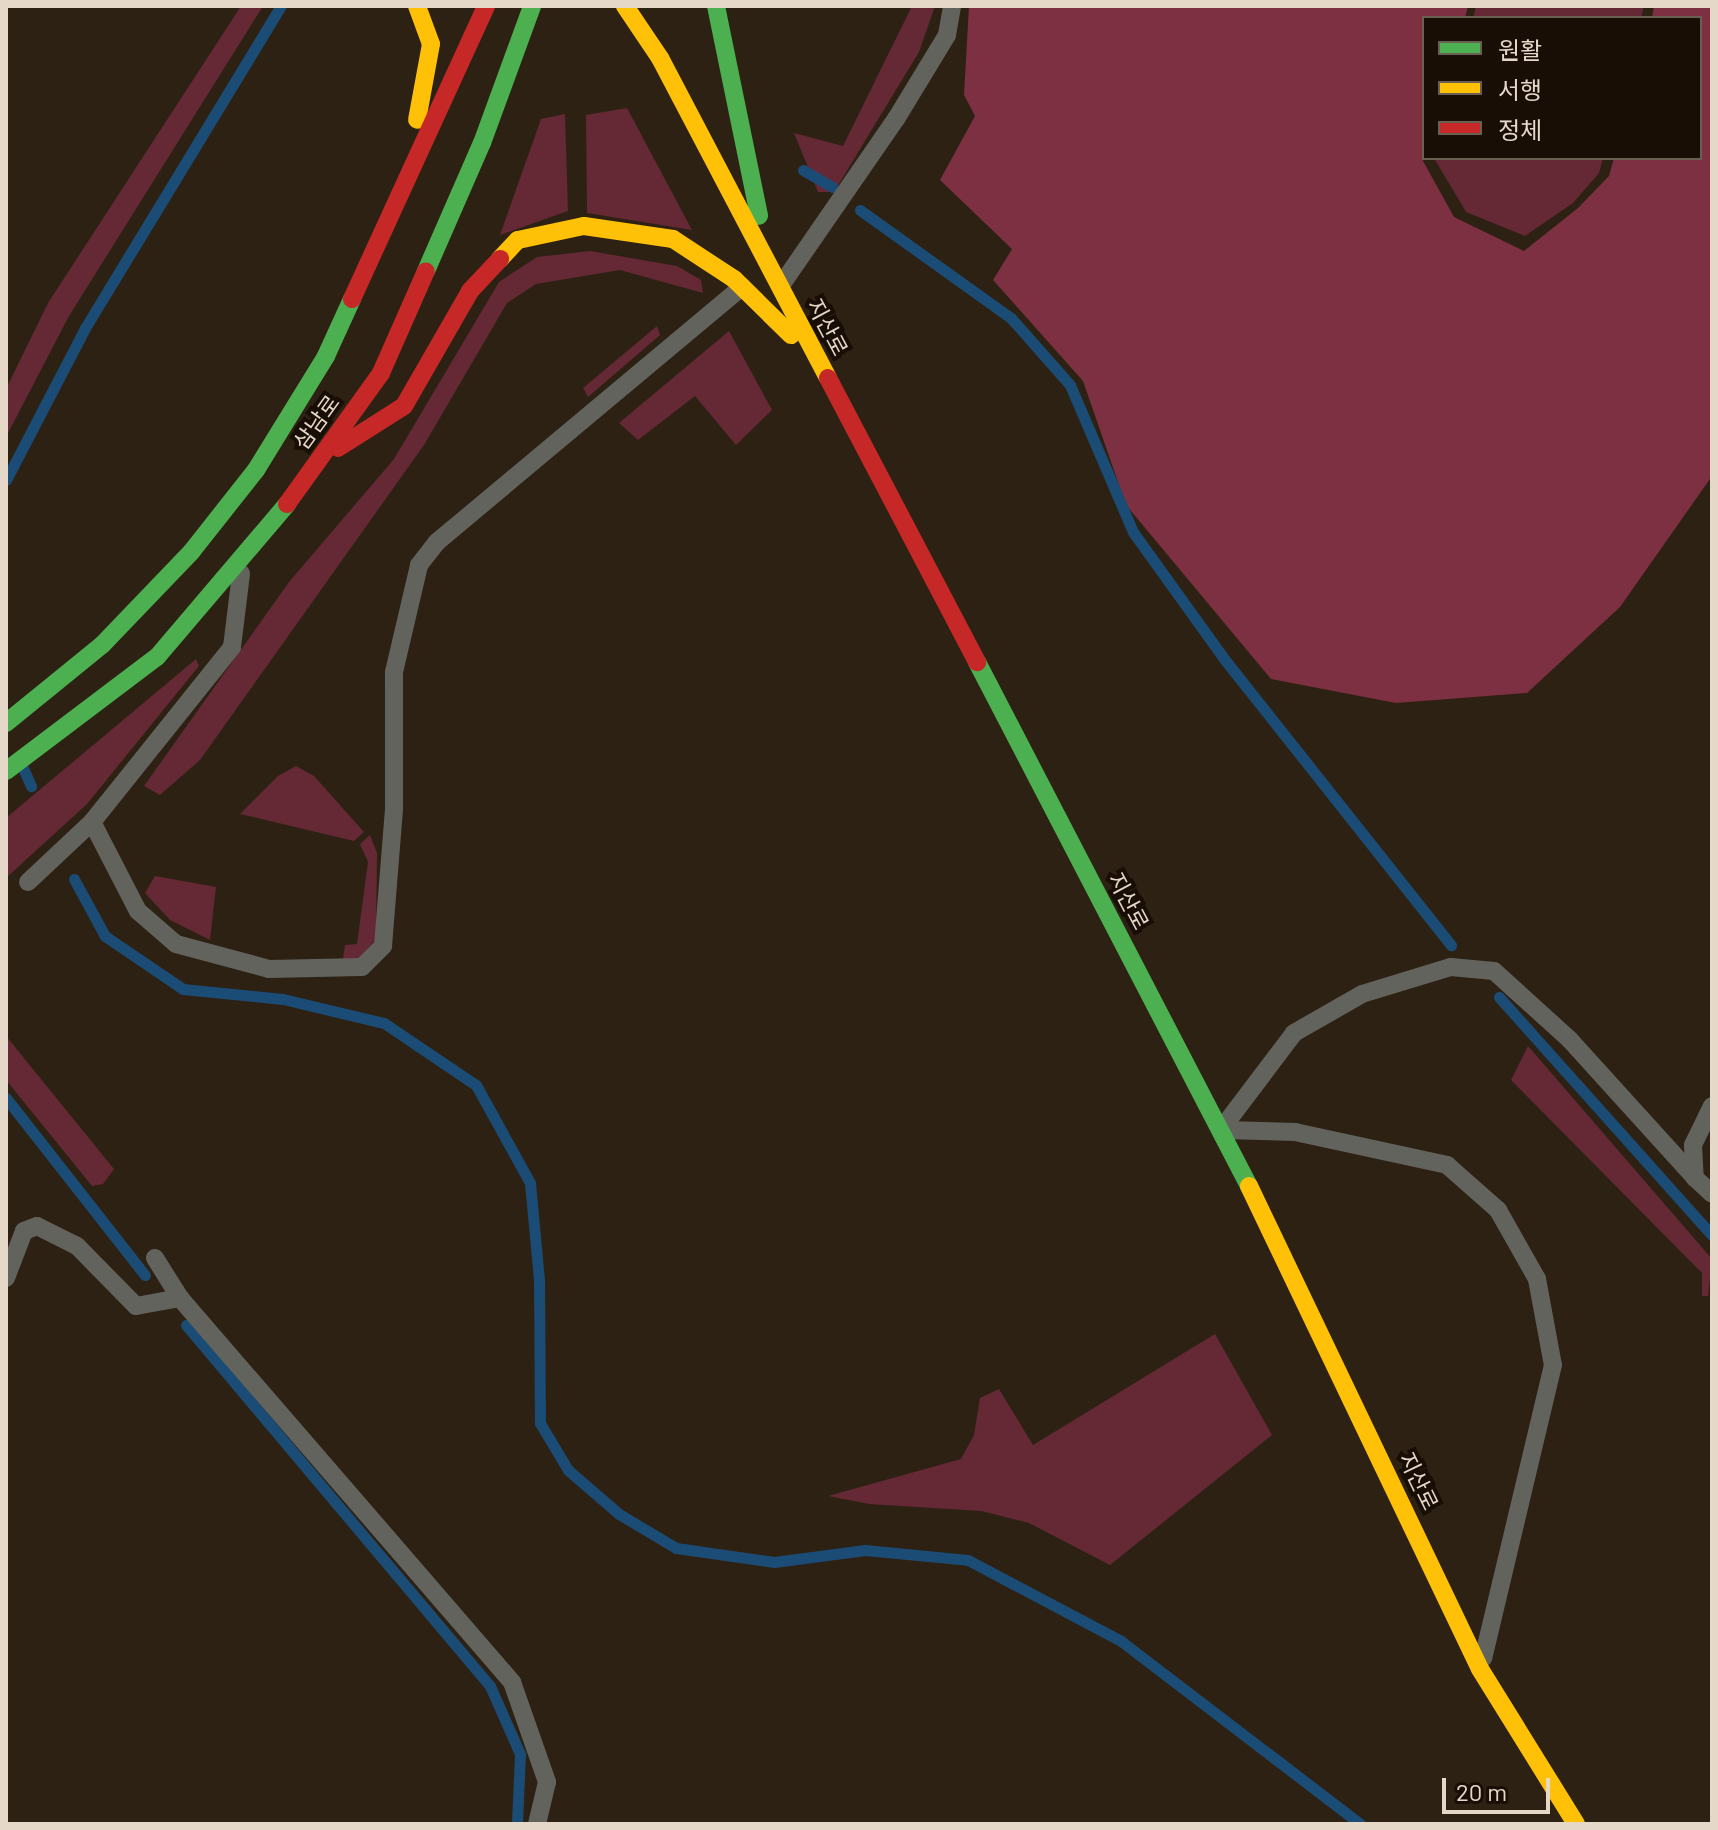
<!DOCTYPE html>
<html>
<head>
<meta charset="utf-8">
<style>
  body { margin:0 }
  #map { position:relative; width:1718px; height:1830px; overflow:hidden; background:#2d2113; font-family:Barlow,"Noto Sans KR",sans-serif }
  div>[style] { position:absolute }
  [style*='--x'] { left:calc(var(--x)*1px); top:calc(var(--y)*1px); width:calc(var(--w)*1px); rotate:calc(var(--a)*1deg) }
  .green>* { inset:0; background:#652835 }
  .forest>* { inset:0; background:#7d3041 }
  .stream>* { height:11px; margin:-5.5px; padding:0 5.5px; transform-origin:5.5px; border-radius:5.5px; background:#1b4c75 }
  .lane>* { height:18px; margin:-9px; padding:0 9px; transform-origin:9px; border-radius:9px; background:#63635e }
  .fast>* { height:18px; margin:-9px; padding:0 9px; transform-origin:9px; border-radius:9px; background:#4caf50 }
  .slow>* { height:18px; margin:-9px; padding:0 9px; transform-origin:9px; border-radius:9px; background:#ffc107 }
  .jam>* { height:18px; margin:-9px; padding:0 9px; transform-origin:9px; border-radius:9px; background:#c62828 }
  span { translate:-50% -50%; white-space:nowrap; text-align:center; line-height:1.15; -webkit-text-stroke:8px #180e05; paint-order:stroke }
  .street-label { font-size:22px; color:#e6d8c9 }
  .frame { position:absolute; inset:0; border:8px solid #e6d8c9; pointer-events:none }
  .legend { position:absolute; left:1422px; top:16px; width:280px; height:144px; box-sizing:border-box; background:#180e05; border:2px solid #6a5f53; margin:0; padding:10px 14px; list-style:none; font-size:24px; color:#e6d8c9 }
  .legend li { display:flex; align-items:center; gap:16px; height:40px }
  .legend b { width:40px; border:2px solid #6a5f53 }
  .scale { position:absolute; left:1442px; top:1778px; width:108px; height:36px; box-sizing:border-box; border:4px solid #e6d8c9; border-top:0; padding-left:10px; font-size:24px; line-height:28px; white-space:nowrap; color:#e6d8c9; -webkit-text-stroke:6px #180e05; paint-order:stroke }
</style>
</head>
<body>
<div id="map">
  <div class="green">
    <div style="clip-path:polygon(241px 6px,263px 6px,69px 316px,6px 437px,6px 389px,48px 303px)"></div>
    <div style="clip-path:polygon(912px 6px,935px 6px,919px 52px,834px 192px,818px 192px,794px 133px,843px 146px)"></div>
    <div style="clip-path:polygon(1476px 6px,1644px 6px,1641px 18px,1473px 18px)"></div>
    <div style="clip-path:polygon(627px 108px,692px 230px,587px 213px,586px 115px)"></div>
    <div style="clip-path:polygon(565px 114px,568px 211px,500px 235px,541px 119px)"></div>
    <div style="clip-path:polygon(1434px 158px,1603px 158px,1599px 173px,1573px 203px,1525px 236px,1466px 212px)"></div>
    <div style="clip-path:polygon(590px 251px,677px 266px,701px 280px,703px 293px,620px 270px,536px 284px,507px 303px,424px 445px,200px 760px,160px 795px,144px 786px,289px 582px,394px 459px,499px 282px,537px 257px)"></div>
    <div style="clip-path:polygon(657px 326px,660px 335px,588px 397px,583px 388px)"></div>
    <div style="clip-path:polygon(729px 331px,772px 410px,736px 445px,695px 396px,638px 440px,619px 423px)"></div>
    <div style="clip-path:polygon(196px 659px,199px 666px,87px 804px,6px 878px,6px 818px)"></div>
    <div style="clip-path:polygon(296px 766px,314px 776px,364px 832px,354px 841px,240px 814px,278px 776px)"></div>
    <div style="clip-path:polygon(370px 835px,377px 853px,376px 939px,358px 960px,343px 959px,345px 945px,357px 944px,368px 862px,360px 844px)"></div>
    <div style="clip-path:polygon(155px 876px,216px 887px,210px 940px,170px 920px,145px 893px)"></div>
    <div style="clip-path:polygon(6px 1036px,114px 1169px,103px 1184px,92px 1186px,6px 1080px)"></div>
    <div style="clip-path:polygon(1528px 1046px,1712px 1259px,1708px 1296px,1702px 1296px,1702px 1273px,1511px 1080px)"></div>
    <div style="clip-path:polygon(1215px 1334px,1272px 1435px,1110px 1565px,1029px 1523px,981px 1511px,869px 1504px,828px 1496px,961px 1459px,974px 1435px,980px 1398px,999px 1389px,1033px 1445px)"></div>
  </div>
  <div class="forest">
    <div style="clip-path:polygon(969px 6px,1468px 6px,1465px 18px,1424px 18px,1423px 161px,1454px 217px,1524px 251px,1578px 208px,1609px 176px,1614px 158px,1700px 158px,1700px 18px,1652px 18px,1654px 6px,1712px 6px,1712px 476px,1620px 607px,1527px 693px,1396px 703px,1271px 679px,1126px 505px,1083px 381px,993px 280px,1012px 249px,940px 180px,975px 116px,964px 95px)"></div>
  </div>
  <div class="stream">
    <div style="--x:803;--y:170;--w:34;--a:30"></div>
    <div style="--x:860;--y:210;--w:186;--a:35.6"></div>
    <div style="--x:1011;--y:318;--w:89;--a:48.6"></div>
    <div style="--x:1070;--y:385;--w:160;--a:66.8"></div>
    <div style="--x:1133;--y:532;--w:158;--a:54.3"></div>
    <div style="--x:1225;--y:660;--w:364;--a:51.6"></div>
    <div style="--x:6;--y:480;--w:171;--a:-62.5"></div>
    <div style="--x:85;--y:328;--w:377;--a:-58.7"></div>
    <div style="--x:23;--y:768;--w:20;--a:66"></div>
    <div style="--x:74;--y:879;--w:65;--a:61.5"></div>
    <div style="--x:105;--y:936;--w:94;--a:34.2"></div>
    <div style="--x:183;--y:989;--w:100;--a:5.7"></div>
    <div style="--x:283;--y:999;--w:104;--a:13.4"></div>
    <div style="--x:384;--y:1023;--w:111;--a:34"></div>
    <div style="--x:476;--y:1085;--w:112;--a:61.1"></div>
    <div style="--x:530;--y:1183;--w:97;--a:84.7"></div>
    <div style="--x:539;--y:1280;--w:143;--a:89.6"></div>
    <div style="--x:540;--y:1423;--w:55;--a:59.2"></div>
    <div style="--x:568;--y:1470;--w:67;--a:40.8"></div>
    <div style="--x:619;--y:1514;--w:66;--a:30.8"></div>
    <div style="--x:676;--y:1548;--w:99;--a:8.1"></div>
    <div style="--x:774;--y:1562;--w:92;--a:-7.5"></div>
    <div style="--x:865;--y:1550;--w:103;--a:5.5"></div>
    <div style="--x:968;--y:1560;--w:173;--a:27.9"></div>
    <div style="--x:1121;--y:1641;--w:301;--a:37.4"></div>
    <div style="--x:1499;--y:997;--w:319;--a:48.2"></div>
    <div style="--x:6;--y:1098;--w:225;--a:51.9"></div>
    <div style="--x:186;--y:1325;--w:472;--a:49.9"></div>
    <div style="--x:490;--y:1686;--w:74;--a:66.2"></div>
    <div style="--x:520;--y:1754;--w:70;--a:92.5"></div>
  </div>
  <div class="lane">
    <div style="--x:782;--y:284;--w:201;--a:-55.4"></div>
    <div style="--x:896;--y:119;--w:98;--a:-58.7"></div>
    <div style="--x:947;--y:35;--w:29;--a:-80"></div>
    <div style="--x:92;--y:822;--w:100;--a:62.7"></div>
    <div style="--x:138;--y:911;--w:50;--a:41"></div>
    <div style="--x:176;--y:944;--w:96;--a:15"></div>
    <div style="--x:269;--y:969;--w:93;--a:-1.2"></div>
    <div style="--x:362;--y:967;--w:30;--a:-45"></div>
    <div style="--x:383;--y:946;--w:137;--a:-85.4"></div>
    <div style="--x:394;--y:809;--w:137;--a:-90"></div>
    <div style="--x:394;--y:672;--w:110;--a:-76.8"></div>
    <div style="--x:419;--y:565;--w:29;--a:-52"></div>
    <div style="--x:437;--y:542;--w:398;--a:-39.9"></div>
    <div style="--x:28;--y:882;--w:88;--a:-43.2"></div>
    <div style="--x:92;--y:822;--w:224;--a:-51.3"></div>
    <div style="--x:232;--y:647;--w:74;--a:-83"></div>
    <div style="--x:1712;--y:1106;--w:43;--a:116"></div>
    <div style="--x:1693;--y:1145;--w:33;--a:87"></div>
    <div style="--x:1695;--y:1178;--w:23;--a:43"></div>
    <div style="--x:1223;--y:1127;--w:118;--a:-52.9"></div>
    <div style="--x:1294;--y:1033;--w:78;--a:-29.8"></div>
    <div style="--x:1362;--y:994;--w:93;--a:-16.9"></div>
    <div style="--x:1451;--y:967;--w:43;--a:5.3"></div>
    <div style="--x:1494;--y:971;--w:103;--a:42.2"></div>
    <div style="--x:1570;--y:1040;--w:186;--a:47.8"></div>
    <div style="--x:1224;--y:1130;--w:71;--a:1.6"></div>
    <div style="--x:1295;--y:1132;--w:156;--a:12.2"></div>
    <div style="--x:1447;--y:1165;--w:68;--a:41.4"></div>
    <div style="--x:1498;--y:1210;--w:79;--a:60.5"></div>
    <div style="--x:1537;--y:1279;--w:87;--a:79.5"></div>
    <div style="--x:1553;--y:1365;--w:301;--a:103.4"></div>
    <div style="--x:155;--y:1258;--w:47;--a:58"></div>
    <div style="--x:180;--y:1298;--w:508;--a:49.15"></div>
    <div style="--x:512;--y:1682;--w:106;--a:70.7"></div>
    <div style="--x:547;--y:1782;--w:43;--a:103.4"></div>
    <div style="--x:6;--y:1278;--w:50;--a:-69"></div>
    <div style="--x:24;--y:1231;--w:14;--a:-21"></div>
    <div style="--x:37;--y:1226;--w:45;--a:26.6"></div>
    <div style="--x:77;--y:1246;--w:84;--a:45.5"></div>
    <div style="--x:136;--y:1306;--w:45;--a:-10.3"></div>
  </div>
  <div class="fast">
    <div style="--x:716;--y:6;--w:214;--a:78.4"></div>
    <div style="--x:426;--y:271;--w:140;--a:-66.4"></div>
    <div style="--x:482;--y:143;--w:146;--a:-69.9"></div>
    <div style="--x:977;--y:662;--w:590;--a:62.57"></div>
    <div style="--x:6;--y:723;--w:124;--a:-39.1"></div>
    <div style="--x:102;--y:645;--w:130;--a:-46.2"></div>
    <div style="--x:192;--y:551;--w:103;--a:-51.7"></div>
    <div style="--x:256;--y:470;--w:134;--a:-58.4"></div>
    <div style="--x:326;--y:356;--w:63;--a:-65.5"></div>
    <div style="--x:6;--y:771;--w:189;--a:-37.1"></div>
    <div style="--x:157;--y:657;--w:201;--a:-49.6"></div>
  </div>
  <div class="slow">
    <div style="--x:417;--y:6;--w:40;--a:69.8"></div>
    <div style="--x:431;--y:44;--w:77;--a:100.4"></div>
    <div style="--x:625;--y:6;--w:63;--a:56.1"></div>
    <div style="--x:660;--y:58;--w:361;--a:62.3"></div>
    <div style="--x:500;--y:259;--w:26;--a:-47"></div>
    <div style="--x:518;--y:240;--w:67;--a:-12"></div>
    <div style="--x:584;--y:226;--w:90;--a:8.3"></div>
    <div style="--x:673;--y:239;--w:73;--a:33.3"></div>
    <div style="--x:734;--y:279;--w:80;--a:44.5"></div>
    <div style="--x:1249;--y:1186;--w:535;--a:64.44"></div>
    <div style="--x:1480;--y:1669;--w:182;--a:58.2"></div>
  </div>
  <div class="jam">
    <div style="--x:352;--y:299;--w:322;--a:-65.4"></div>
    <div style="--x:828;--y:378;--w:321;--a:62.3"></div>
    <div style="--x:338;--y:448;--w:78;--a:-32.5"></div>
    <div style="--x:404;--y:406;--w:133;--a:-60.1"></div>
    <div style="--x:470;--y:291;--w:44;--a:-46.8"></div>
    <div style="--x:287;--y:504;--w:161;--a:-54.3"></div>
    <div style="--x:381;--y:373;--w:111;--a:-66.2"></div>
  </div>
  <div class="street-label">
    <span style="left:828px;top:327px;rotate:62deg">지산로</span>
    <span style="left:316px;top:422px;rotate:-54deg">삼남로</span>
    <span style="left:1129px;top:901px;rotate:62deg">지산로</span>
    <span style="left:1419px;top:1481px;rotate:64deg">지산로</span>
  </div>
  <div class="frame"></div>
  <ul class="legend">
  <li><b style="height:10px;background:#4caf50"></b>원활</li>
  <li><b style="height:10px;background:#ffc107"></b>서행</li>
  <li><b style="height:10px;background:#c62828"></b>정체</li>
  </ul>
  <div class="scale">20 m</div>
</div>
</body>
</html>
